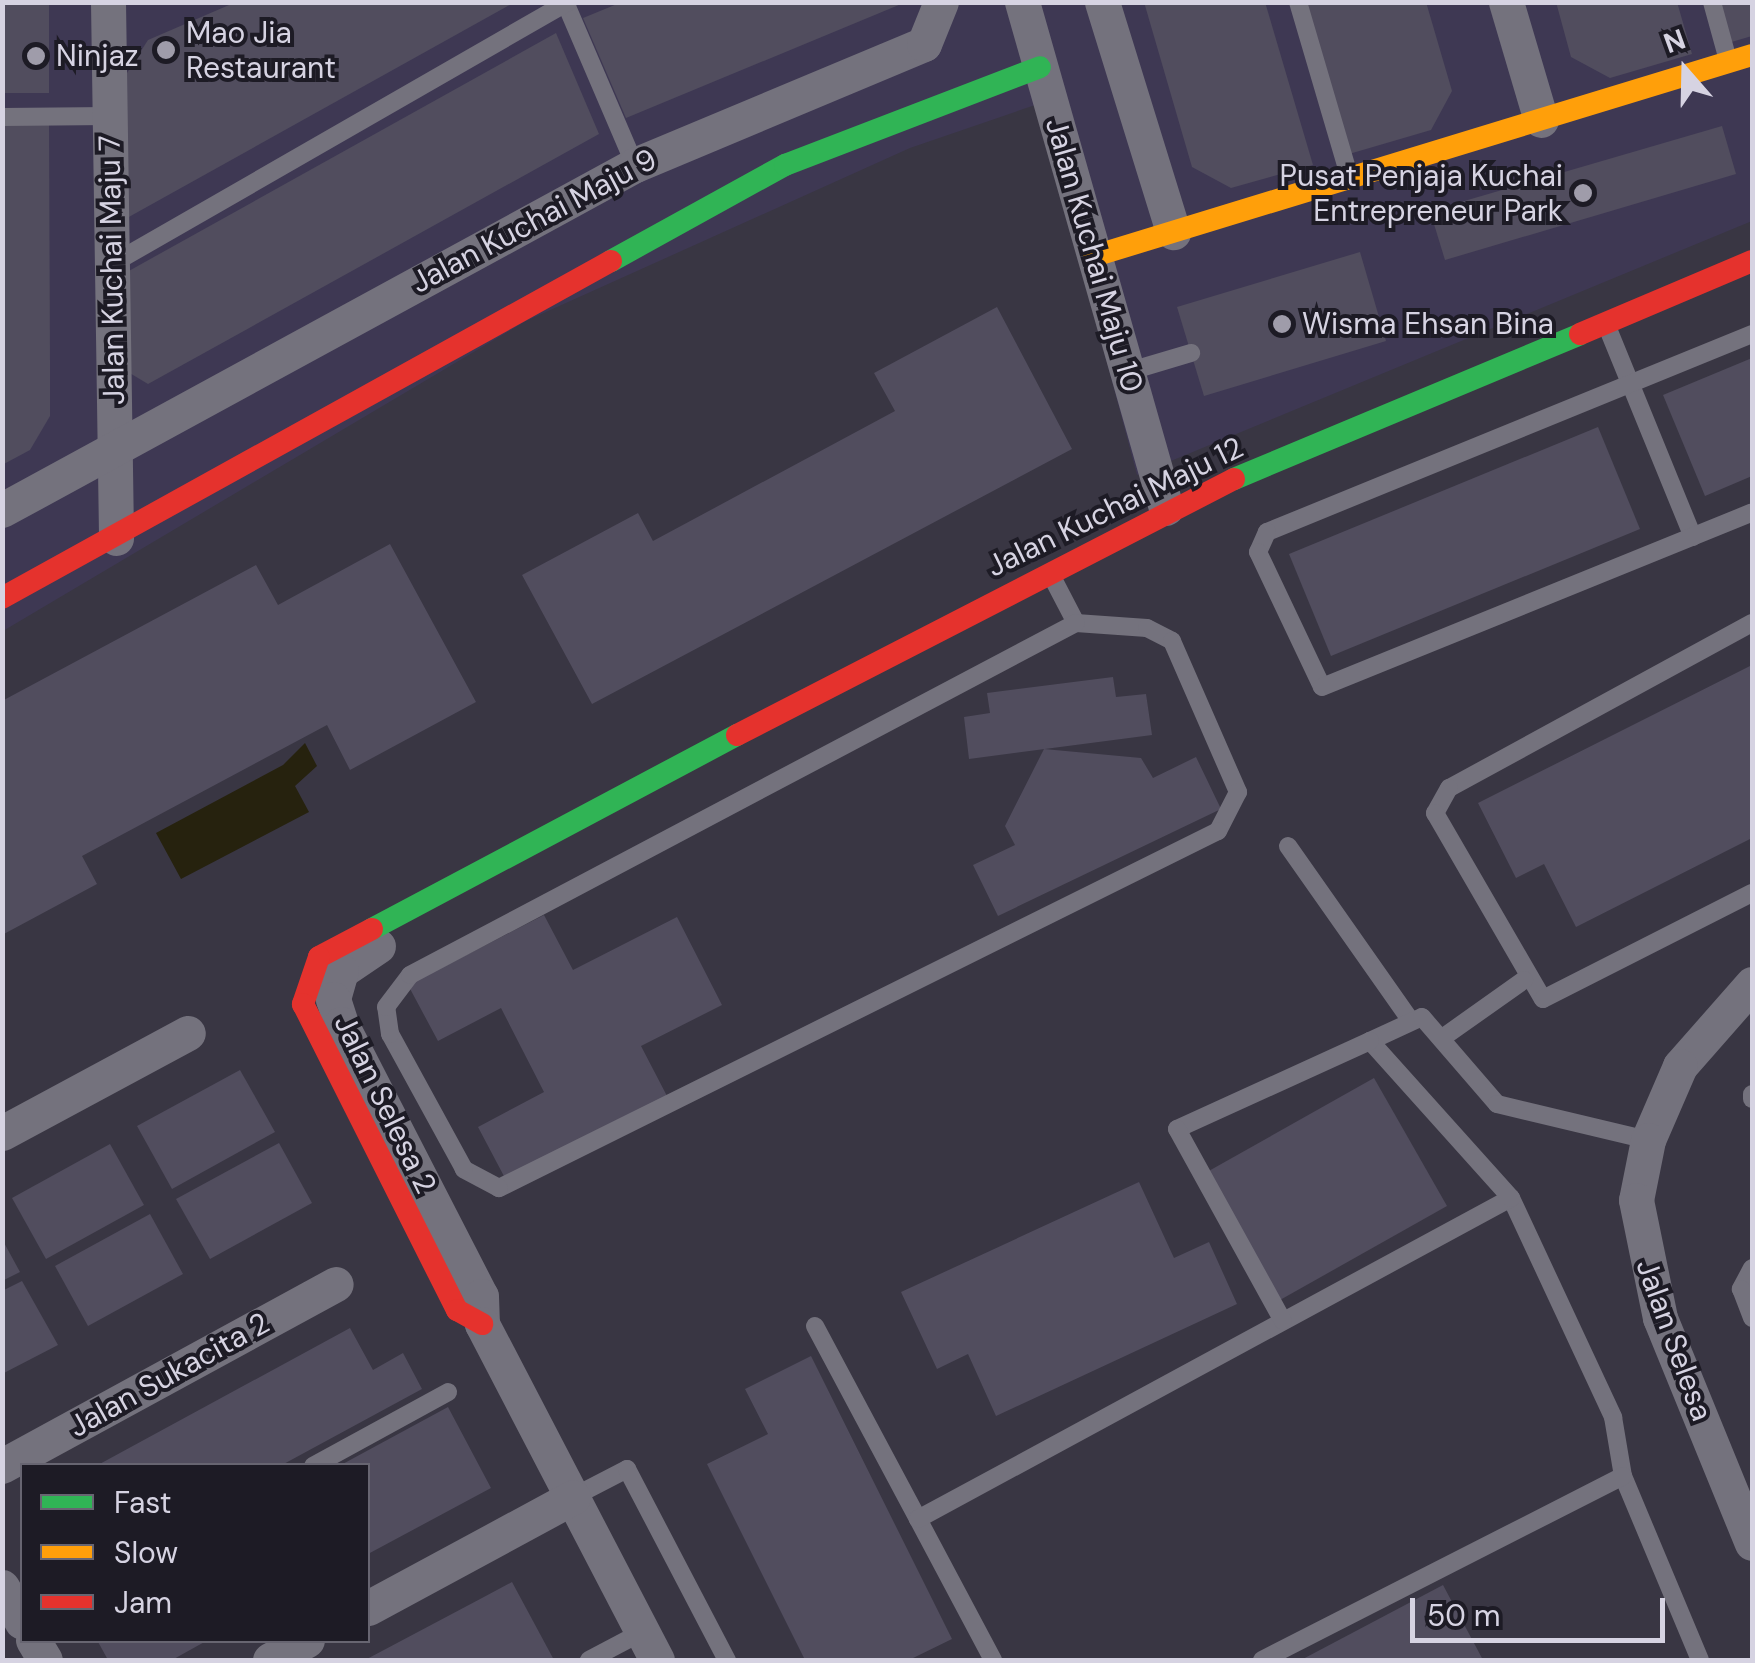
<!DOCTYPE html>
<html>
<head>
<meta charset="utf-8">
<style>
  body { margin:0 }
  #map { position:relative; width:1755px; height:1663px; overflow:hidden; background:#393643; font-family:"DM Sans",sans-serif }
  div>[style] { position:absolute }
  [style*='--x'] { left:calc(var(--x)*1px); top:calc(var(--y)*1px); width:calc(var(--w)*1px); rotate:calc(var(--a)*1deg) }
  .built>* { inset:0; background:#3e3853 }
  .water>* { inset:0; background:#26220e }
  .building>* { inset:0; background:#514d5e }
  .lane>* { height:18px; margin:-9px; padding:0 9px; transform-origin:9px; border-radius:9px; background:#74727d }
  .street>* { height:35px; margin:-17.5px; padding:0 17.5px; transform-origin:17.5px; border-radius:17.5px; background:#74727d }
  .fast>* { height:22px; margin:-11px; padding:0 11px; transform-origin:11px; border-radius:11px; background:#30b455 }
  .slow>* { height:22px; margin:-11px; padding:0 11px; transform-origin:11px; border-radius:11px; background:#ff9f0a }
  .jam>* { height:22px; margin:-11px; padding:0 11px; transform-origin:11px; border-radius:11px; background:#e5322d }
  .dots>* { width:28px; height:28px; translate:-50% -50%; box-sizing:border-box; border:5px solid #1d1b25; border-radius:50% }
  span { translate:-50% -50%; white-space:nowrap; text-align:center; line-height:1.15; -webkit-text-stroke:8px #1d1b25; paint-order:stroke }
  .poi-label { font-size:30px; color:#d6d3e2 }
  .left { translate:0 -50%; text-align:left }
  .right { translate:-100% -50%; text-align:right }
  .street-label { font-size:30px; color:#d6d3e2 }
  .frame { position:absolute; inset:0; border:5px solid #d6d3e2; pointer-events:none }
  .legend { position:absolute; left:20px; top:1463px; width:350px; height:180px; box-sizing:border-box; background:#1d1b25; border:2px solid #676571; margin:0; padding:12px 18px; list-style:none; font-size:30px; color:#d6d3e2 }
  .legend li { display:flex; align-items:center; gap:20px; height:50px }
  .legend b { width:50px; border:2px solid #676571 }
  .north { position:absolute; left:1635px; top:20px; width:100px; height:100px; -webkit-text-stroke:8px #1d1b25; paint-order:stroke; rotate:340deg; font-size:28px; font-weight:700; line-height:40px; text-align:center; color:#d6d3e2 }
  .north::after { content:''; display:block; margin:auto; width:35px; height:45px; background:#d6d3e2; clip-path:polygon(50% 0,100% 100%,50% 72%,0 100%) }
  .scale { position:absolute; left:1410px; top:1598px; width:255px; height:45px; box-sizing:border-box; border:5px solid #d6d3e2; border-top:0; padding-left:12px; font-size:30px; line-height:35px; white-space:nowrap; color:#d6d3e2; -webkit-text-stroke:8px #1d1b25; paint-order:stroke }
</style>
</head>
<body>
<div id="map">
  <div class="built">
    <div style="clip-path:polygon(2px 3px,1752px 3px,1752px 221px,1137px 475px,1038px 104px,910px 148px,526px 321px,3px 631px)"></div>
  </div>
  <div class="water">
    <div style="clip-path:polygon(305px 743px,317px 766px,295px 786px,309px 812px,181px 879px,156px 833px,283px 765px)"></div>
  </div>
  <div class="building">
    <div style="clip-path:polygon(2px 2px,49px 2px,49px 93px,2px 93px)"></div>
    <div style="clip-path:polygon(236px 2px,515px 2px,127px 218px,127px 73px,148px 40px)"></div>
    <div style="clip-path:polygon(622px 2px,906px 2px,626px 118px,583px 18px)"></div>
    <div style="clip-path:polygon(1144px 2px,1265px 2px,1313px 165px,1231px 188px,1192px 167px)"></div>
    <div style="clip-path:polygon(1305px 2px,1426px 2px,1452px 91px,1431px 130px,1349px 154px)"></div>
    <div style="clip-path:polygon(1556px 2px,1677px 2px,1692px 54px,1610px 78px,1571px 57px)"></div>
    <div style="clip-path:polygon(1716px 2px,1752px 2px,1752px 36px,1728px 43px)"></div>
    <div style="clip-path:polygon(556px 33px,599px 134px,148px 384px,128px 372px,127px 272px)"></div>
    <div style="clip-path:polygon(2px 124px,49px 124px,50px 367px,50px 416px,30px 450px,2px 465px)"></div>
    <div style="clip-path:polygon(1722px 126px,1736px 174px,1445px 260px,1430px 211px)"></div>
    <div style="clip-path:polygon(1360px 252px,1386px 341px,1204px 396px,1177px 307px)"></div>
    <div style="clip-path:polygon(997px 307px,1072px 449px,592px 704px,522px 575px,638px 513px,653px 541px,895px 411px,874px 373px)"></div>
    <div style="clip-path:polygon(1752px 358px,1752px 476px,1705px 496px,1663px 395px)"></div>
    <div style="clip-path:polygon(1598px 427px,1640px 529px,1331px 656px,1289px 554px)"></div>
    <div style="clip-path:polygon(390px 544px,476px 702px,350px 770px,327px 725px,82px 856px,97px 884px,2px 935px,2px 701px,256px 565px,278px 605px)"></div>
    <div style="clip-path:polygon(1752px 665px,1752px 838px,1576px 927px,1544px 864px,1516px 878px,1478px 803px)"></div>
    <div style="clip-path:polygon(1113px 677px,1116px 697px,1146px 694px,1152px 735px,969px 759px,964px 717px,990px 713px,987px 693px)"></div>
    <div style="clip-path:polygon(1044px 749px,1141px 758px,1153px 778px,1196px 757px,1221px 809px,998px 916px,973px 865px,1015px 845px,1005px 826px)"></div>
    <div style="clip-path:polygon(544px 915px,573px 970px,677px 917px,722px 1005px,641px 1046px,667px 1096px,506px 1180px,478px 1127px,544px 1092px,501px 1008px,438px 1041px,408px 985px)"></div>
    <div style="clip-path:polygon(240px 1070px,275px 1132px,172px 1189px,137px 1126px)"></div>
    <div style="clip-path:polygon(1374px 1078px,1447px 1206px,1280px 1300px,1207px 1172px)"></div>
    <div style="clip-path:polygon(279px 1143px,312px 1203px,210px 1259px,176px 1199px)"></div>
    <div style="clip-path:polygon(110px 1144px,144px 1205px,46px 1259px,12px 1198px)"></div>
    <div style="clip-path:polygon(1139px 1182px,1174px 1258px,1209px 1242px,1237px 1304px,996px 1416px,968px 1354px,937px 1369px,901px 1292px)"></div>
    <div style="clip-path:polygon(150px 1214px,183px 1274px,88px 1326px,55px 1266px)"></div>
    <div style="clip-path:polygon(2px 1239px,20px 1272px,2px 1281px)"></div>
    <div style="clip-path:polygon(22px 1281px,58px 1345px,2px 1374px,2px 1291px)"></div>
    <div style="clip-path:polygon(350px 1328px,373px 1370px,403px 1353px,422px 1389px,280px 1466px,96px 1466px)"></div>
    <div style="clip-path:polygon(811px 1356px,952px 1639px,909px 1660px,805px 1660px,707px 1464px,768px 1434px,745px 1389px)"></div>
    <div style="clip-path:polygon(448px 1407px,491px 1488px,368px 1554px,368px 1466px,339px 1466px)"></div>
    <div style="clip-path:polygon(512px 1582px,554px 1660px,365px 1660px,482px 1598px)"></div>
    <div style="clip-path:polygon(1443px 1585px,1483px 1660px,1301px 1660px)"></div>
    <div style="clip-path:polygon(97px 1640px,208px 1640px,172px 1660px,108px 1660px)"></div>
  </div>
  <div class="lane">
    <div style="--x:565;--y:2;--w:177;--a:66.8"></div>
    <div style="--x:1298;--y:2;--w:180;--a:73.6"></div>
    <div style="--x:1712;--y:2;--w:60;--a:74.6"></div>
    <div style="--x:2;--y:117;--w:107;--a:-0.5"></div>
    <div style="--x:112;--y:264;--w:526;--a:-29.88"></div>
    <div style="--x:1606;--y:324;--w:230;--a:67.8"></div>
    <div style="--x:1752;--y:334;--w:524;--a:157.79"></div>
    <div style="--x:1267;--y:532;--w:22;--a:114"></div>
    <div style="--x:1258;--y:552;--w:149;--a:64.6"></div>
    <div style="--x:1322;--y:687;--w:464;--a:-22.1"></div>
    <div style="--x:1127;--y:372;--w:67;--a:-16.5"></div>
    <div style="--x:1051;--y:575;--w:54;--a:62.5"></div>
    <div style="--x:1076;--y:623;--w:71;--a:4"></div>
    <div style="--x:1147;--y:628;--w:28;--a:27"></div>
    <div style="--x:1172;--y:641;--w:165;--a:66.4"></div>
    <div style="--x:1238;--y:792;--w:44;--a:117.1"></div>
    <div style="--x:1218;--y:831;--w:803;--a:153.59"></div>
    <div style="--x:499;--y:1188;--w:40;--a:-152"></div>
    <div style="--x:464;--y:1169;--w:154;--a:-118.7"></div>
    <div style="--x:390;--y:1034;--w:27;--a:-98"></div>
    <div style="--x:386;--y:1007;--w:40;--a:-53"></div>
    <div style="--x:410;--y:975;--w:753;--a:-27.86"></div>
    <div style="--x:1752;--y:623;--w:345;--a:151.4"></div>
    <div style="--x:1449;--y:788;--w:29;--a:119"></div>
    <div style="--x:1435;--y:813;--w:215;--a:59.9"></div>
    <div style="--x:1543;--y:999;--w:234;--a:-26.9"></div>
    <div style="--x:1288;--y:846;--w:210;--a:54.9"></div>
    <div style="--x:1445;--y:1036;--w:97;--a:-35.3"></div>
    <div style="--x:1370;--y:1041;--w:57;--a:-24.8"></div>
    <div style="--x:1422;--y:1017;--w:115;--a:49.2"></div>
    <div style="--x:1497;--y:1104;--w:155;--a:13.4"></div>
    <div style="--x:1752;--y:1094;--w:5;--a:90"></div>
    <div style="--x:1511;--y:1198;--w:242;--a:65"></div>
    <div style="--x:1613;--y:1417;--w:60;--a:80.4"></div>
    <div style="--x:1623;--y:1476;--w:199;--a:67.3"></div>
    <div style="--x:1752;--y:1268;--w:24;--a:118"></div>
    <div style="--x:1741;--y:1289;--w:31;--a:69"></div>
    <div style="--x:815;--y:1326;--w:219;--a:61.9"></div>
    <div style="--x:313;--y:1466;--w:154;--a:-28.7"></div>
    <div style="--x:573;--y:1497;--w:61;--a:-27.4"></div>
    <div style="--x:627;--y:1469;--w:216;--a:62.4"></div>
    <div style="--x:589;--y:1660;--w:60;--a:-27.8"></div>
    <div style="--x:993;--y:1660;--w:160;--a:-118"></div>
    <div style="--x:918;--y:1519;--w:674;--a:-28.43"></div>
    <div style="--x:1511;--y:1198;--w:211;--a:-131.9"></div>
    <div style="--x:1370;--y:1041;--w:212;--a:155.5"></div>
    <div style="--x:1177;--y:1129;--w:219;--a:61.1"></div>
    <div style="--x:1262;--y:1660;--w:405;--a:-27"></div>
  </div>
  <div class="street">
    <div style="--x:108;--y:2;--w:536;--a:89.14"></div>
    <div style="--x:1022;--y:2;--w:526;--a:74.11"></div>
    <div style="--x:1102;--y:2;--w:241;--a:72.8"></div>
    <div style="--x:1506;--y:2;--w:123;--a:73.5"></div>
    <div style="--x:2;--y:510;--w:721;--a:-28.59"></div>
    <div style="--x:635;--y:165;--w:313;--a:-22.7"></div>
    <div style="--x:924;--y:44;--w:45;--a:-68"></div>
    <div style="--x:378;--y:946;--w:45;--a:146"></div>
    <div style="--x:341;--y:971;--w:29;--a:106"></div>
    <div style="--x:333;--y:999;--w:26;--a:72"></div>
    <div style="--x:341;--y:1024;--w:306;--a:62.8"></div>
    <div style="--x:481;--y:1296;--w:28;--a:88"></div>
    <div style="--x:482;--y:1324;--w:379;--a:62.5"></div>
    <div style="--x:1752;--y:984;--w:109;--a:131.3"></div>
    <div style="--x:1680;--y:1066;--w:81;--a:113.4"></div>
    <div style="--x:1648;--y:1140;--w:61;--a:101.3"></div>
    <div style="--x:1636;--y:1200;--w:120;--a:78.5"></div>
    <div style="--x:1660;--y:1318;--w:243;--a:67.8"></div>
    <div style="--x:2;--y:1133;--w:211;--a:-28.3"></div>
    <div style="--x:2;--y:1466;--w:380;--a:-28.6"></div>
    <div style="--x:2;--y:1587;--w:40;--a:60.3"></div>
    <div style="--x:368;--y:1608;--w:233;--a:-28.4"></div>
    <div style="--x:33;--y:1640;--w:23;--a:59"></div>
    <div style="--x:270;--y:1660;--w:42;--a:-28.4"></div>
  </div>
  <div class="fast">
    <div style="--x:611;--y:261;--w:199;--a:-28.9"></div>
    <div style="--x:785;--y:165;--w:273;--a:-21"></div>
    <div style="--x:1234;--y:479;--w:375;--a:-22.7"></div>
    <div style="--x:372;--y:929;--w:413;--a:-28"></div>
  </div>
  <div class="slow">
    <div style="--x:1094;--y:256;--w:688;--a:-16.99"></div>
  </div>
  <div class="jam">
    <div style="--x:1580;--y:334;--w:187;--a:-23"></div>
    <div style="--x:2;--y:598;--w:696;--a:-28.96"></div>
    <div style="--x:737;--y:735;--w:559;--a:-27.25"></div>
    <div style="--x:372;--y:929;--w:60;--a:152.2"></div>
    <div style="--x:319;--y:957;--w:50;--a:108.8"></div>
    <div style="--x:303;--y:1004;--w:343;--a:63.3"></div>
    <div style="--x:457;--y:1310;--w:29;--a:29"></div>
  </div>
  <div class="dots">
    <div style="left:166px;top:50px;background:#9f9caa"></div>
    <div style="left:36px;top:56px;background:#9f9caa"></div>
    <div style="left:1583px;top:193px;background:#9f9caa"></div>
    <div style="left:1282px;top:324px;background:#9f9caa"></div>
  </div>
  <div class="poi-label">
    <span class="left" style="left:186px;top:50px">Mao Jia<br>Restaurant</span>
    <span class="left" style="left:56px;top:56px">Ninjaz</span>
    <span class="right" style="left:1563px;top:193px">Pusat Penjaja Kuchai<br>Entrepreneur Park</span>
    <span class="left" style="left:1302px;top:324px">Wisma Ehsan Bina</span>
  </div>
  <div class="street-label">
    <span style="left:534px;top:221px;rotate:-28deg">Jalan Kuchai Maju 9</span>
    <span style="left:1094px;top:255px;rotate:74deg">Jalan Kuchai Maju 10</span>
    <span style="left:112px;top:270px;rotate:-91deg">Jalan Kuchai Maju 7</span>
    <span style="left:1115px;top:507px;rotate:-26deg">Jalan Kuchai Maju 12</span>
    <span style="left:385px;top:1104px;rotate:64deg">Jalan Selesa 2</span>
    <span style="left:1674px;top:1340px;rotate:70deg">Jalan Selesa</span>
    <span style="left:169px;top:1375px;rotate:-29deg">Jalan Sukacita 2</span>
  </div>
  <div class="frame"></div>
  <ul class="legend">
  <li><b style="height:12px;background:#30b455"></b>Fast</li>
  <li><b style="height:12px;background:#ff9f0a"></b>Slow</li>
  <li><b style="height:12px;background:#e5322d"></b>Jam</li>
  </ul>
  <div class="north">N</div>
  <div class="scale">50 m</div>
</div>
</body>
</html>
